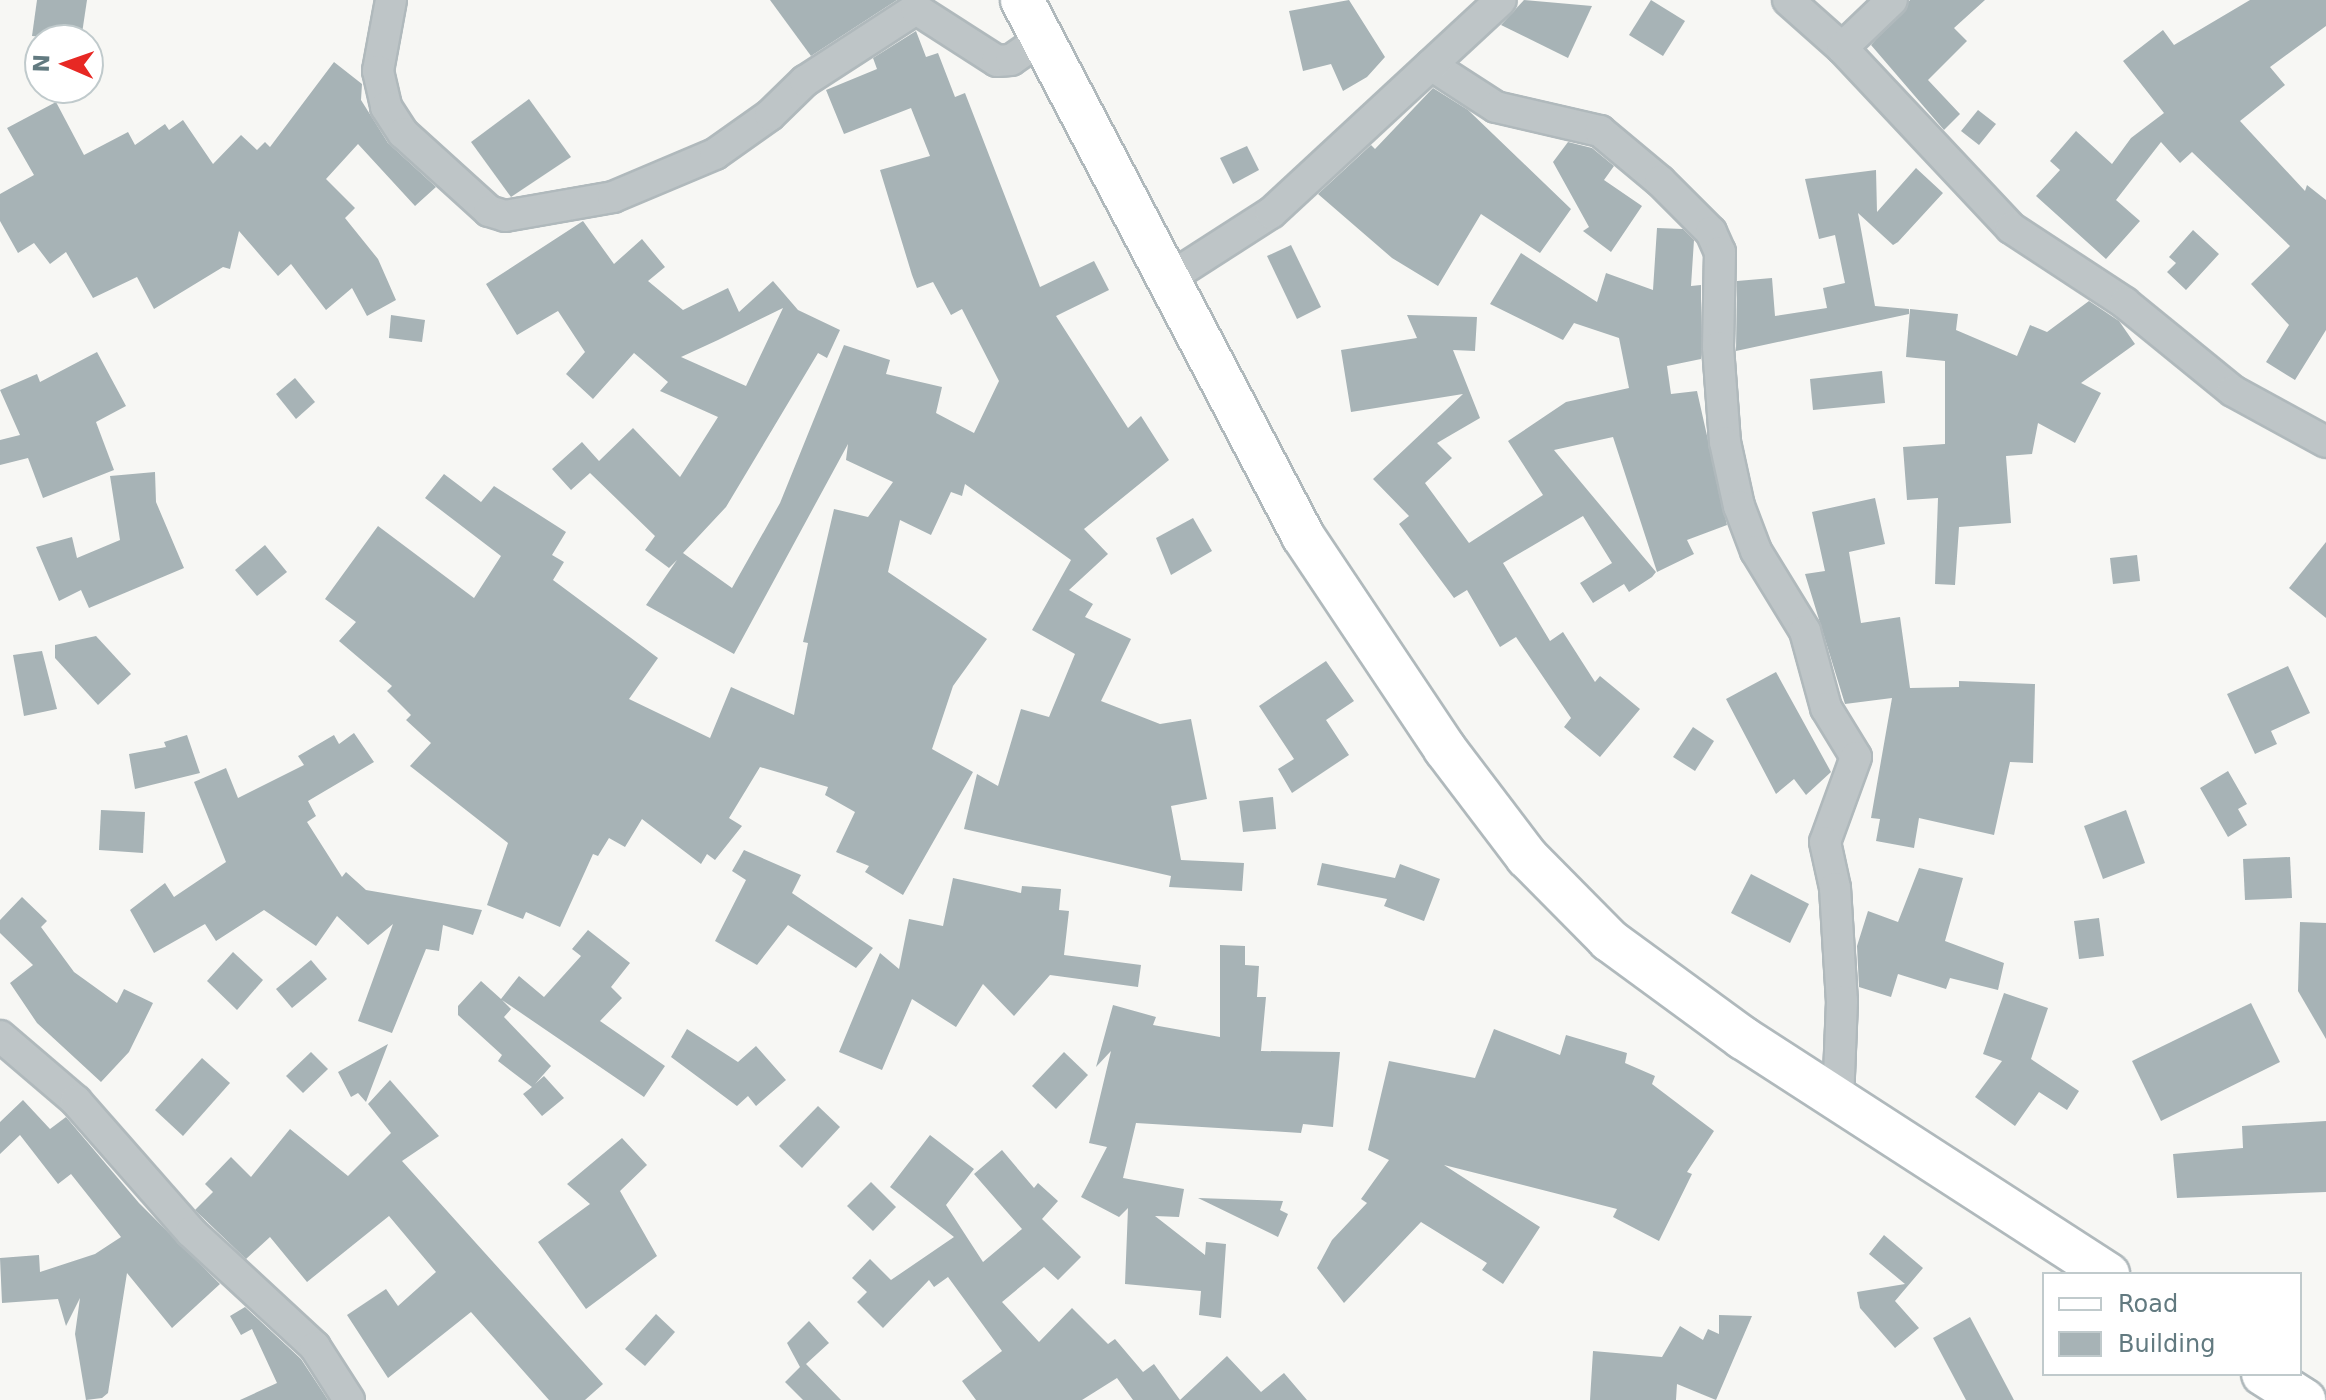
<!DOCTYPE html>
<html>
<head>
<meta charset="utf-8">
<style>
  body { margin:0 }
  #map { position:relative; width:2326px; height:1400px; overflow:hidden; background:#f7f7f4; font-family:"DejaVu Sans",sans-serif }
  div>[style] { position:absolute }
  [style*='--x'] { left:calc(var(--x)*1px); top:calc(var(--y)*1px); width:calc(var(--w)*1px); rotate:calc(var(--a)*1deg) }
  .building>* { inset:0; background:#a7b3b6 }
  .roads { filter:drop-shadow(2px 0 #b0b9bc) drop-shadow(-2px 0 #b0b9bc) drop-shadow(0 2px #b0b9bc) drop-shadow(0 -2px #b0b9bc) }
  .street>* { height:30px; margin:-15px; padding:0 15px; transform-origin:15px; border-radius:15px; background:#bec5c7 }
  .secondary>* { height:42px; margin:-21px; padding:0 21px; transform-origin:21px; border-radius:21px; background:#fff }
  span { translate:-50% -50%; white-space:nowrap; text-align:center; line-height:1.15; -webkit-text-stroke:8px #fff; paint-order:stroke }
  .legend { position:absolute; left:2042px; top:1272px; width:260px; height:104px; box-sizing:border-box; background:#fff; border:2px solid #c0cacc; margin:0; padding:10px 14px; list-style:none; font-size:24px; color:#627a80 }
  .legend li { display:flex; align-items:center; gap:16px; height:40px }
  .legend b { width:40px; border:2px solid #c0cacc }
  .north { position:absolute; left:24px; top:24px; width:80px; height:80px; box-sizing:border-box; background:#fff; border:2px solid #c0cacc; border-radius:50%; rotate:272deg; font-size:22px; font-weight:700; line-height:32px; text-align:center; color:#627a80 }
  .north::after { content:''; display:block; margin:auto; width:28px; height:36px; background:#e72824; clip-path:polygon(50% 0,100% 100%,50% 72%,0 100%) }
</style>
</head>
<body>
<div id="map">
  <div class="building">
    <div style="clip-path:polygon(37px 0,87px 0,81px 40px,32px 36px)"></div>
    <div style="clip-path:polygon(770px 0,897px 0,811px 56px)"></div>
    <div style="clip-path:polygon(1349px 0,1385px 57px,1367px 77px,1343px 91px,1331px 64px,1303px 71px,1289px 11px)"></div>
    <div style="clip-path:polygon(1524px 0,1592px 6px,1568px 58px,1501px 25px)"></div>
    <div style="clip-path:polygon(1651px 0,1685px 21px,1663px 56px,1629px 35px)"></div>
    <div style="clip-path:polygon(1910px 0,1985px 0,1954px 28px,1967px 41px,1928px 80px,1960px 114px,1944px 130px,1871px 45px)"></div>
    <div style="clip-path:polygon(2250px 0,2326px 0,2326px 26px,2270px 67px,2285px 85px,2240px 121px,2305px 191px,2307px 185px,2326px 200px,2326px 330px,2295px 380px,2266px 362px,2289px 325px,2251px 284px,2290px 246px,2192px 152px,2180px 163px,2161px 142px,2116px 200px,2140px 221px,2106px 259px,2036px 196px,2060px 170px,2050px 161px,2076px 131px,2112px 164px,2131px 138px,2164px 113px,2123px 61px,2163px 30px,2174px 45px)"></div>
    <div style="clip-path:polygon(evenodd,916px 31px,926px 57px,938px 53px,955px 97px,965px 93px,1040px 287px,1094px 261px,1109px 290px,1056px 316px,1128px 428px,1141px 416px,1169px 460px,1084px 529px,1108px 554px,1069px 590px,1093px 604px,1085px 617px,1131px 639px,1101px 701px,1160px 724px,1191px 719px,1207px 799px,1171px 806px,1181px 860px,1244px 863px,1242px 891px,1169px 887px,1171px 876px,964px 829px,977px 774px,998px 786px,1021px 709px,1049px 717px,1075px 654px,1032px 630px,1071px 560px,965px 484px,962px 496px,951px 492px,931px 535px,900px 520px,888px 572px,987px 639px,953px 686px,932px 749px,973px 772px,903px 895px,865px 872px,869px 866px,836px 852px,855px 812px,825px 795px,828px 787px,760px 767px,729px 818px,742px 826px,715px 860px,707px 854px,701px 864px,642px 819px,625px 847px,609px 838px,598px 856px,593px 854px,560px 927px,526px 912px,523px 919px,487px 905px,508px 843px,410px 766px,431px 743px,406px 720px,411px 715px,387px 691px,392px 686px,339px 641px,356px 622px,325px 599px,378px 526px,474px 598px,501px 556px,425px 498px,444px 474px,481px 502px,494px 486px,566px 532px,552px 555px,564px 562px,553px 580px,658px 658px,629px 699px,710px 738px,731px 687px,794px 715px,808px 643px,803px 642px,834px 509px,868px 517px,893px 482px,846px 460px,848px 444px,734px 654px,646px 605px,677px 560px,669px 568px,645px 550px,655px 536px,590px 473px,571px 490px,552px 469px,582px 442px,599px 461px,633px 428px,680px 477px,718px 417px,660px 391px,668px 382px,634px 353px,593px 399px,566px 374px,585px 352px,558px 311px,517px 335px,486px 284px,583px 221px,614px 264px,642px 239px,665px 267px,648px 281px,683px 310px,728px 288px,739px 312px,773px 281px,798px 310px,840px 330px,827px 358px,818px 353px,726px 507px,683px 553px,732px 588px,780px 503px,844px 345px,890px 360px,886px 374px,942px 387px,936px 413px,974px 433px,999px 381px,962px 309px,951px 315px,933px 282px,917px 288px,912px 275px,880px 170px,930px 156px,911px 108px,844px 134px,826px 90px,877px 69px,873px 58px,916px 31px,783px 308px,746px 386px,681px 357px,718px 340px,783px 308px)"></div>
    <div style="clip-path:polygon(334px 62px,362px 84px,361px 100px,388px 143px,436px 187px,415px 206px,358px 144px,326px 179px,355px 208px,345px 218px,378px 259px,396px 300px,367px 316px,352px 288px,326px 310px,291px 264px,278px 276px,239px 231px,230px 269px,223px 267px,154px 309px,137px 277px,93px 298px,66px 252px,50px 264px,34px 243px,18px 253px,0 221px,0 194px,34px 175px,7px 128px,56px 102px,84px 155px,128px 132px,135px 145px,165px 124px,169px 130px,183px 120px,213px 164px,241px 135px,257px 150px,265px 142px,270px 147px)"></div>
    <div style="clip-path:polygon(1433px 88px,1468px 110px,1571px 209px,1540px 253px,1481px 214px,1438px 286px,1392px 258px,1318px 194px,1371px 145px,1375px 149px)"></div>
    <div style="clip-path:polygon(529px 99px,571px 157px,511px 197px,471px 142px)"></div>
    <div style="clip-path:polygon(1978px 110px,1996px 124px,1979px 145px,1961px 131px)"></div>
    <div style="clip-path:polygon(1568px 142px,1592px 148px,1614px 166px,1604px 180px,1642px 206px,1611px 252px,1583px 231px,1589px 227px,1553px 162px)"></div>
    <div style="clip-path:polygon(1247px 146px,1259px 170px,1233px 184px,1220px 158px)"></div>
    <div style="clip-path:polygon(1916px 168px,1943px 193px,1898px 242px,1893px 245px,1858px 213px,1875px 306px,1909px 309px,1909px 314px,1736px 351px,1737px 281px,1772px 278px,1775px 316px,1827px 308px,1823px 288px,1845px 283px,1835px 235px,1819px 239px,1805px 179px,1876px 170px,1877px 212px)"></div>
    <div style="clip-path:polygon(1657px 228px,1683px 229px,1694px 240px,1691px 286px,1701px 285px,1701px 359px,1667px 366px,1671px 394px,1697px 391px,1727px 525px,1687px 540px,1694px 554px,1657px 572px,1613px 437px,1554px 450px,1656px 572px,1652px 577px,1629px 592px,1624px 584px,1593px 603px,1580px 583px,1612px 563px,1583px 516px,1503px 563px,1550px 641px,1563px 632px,1595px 682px,1600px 676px,1640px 709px,1600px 757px,1564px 727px,1571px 718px,1516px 637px,1500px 647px,1467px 590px,1454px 598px,1399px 524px,1409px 516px,1373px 479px,1463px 394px,1351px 412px,1341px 350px,1417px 338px,1407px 315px,1477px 317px,1475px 351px,1453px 350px,1480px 418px,1437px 443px,1452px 458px,1425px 483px,1469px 543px,1543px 495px,1508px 441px,1566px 402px,1629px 388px,1619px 338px,1574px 323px,1563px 340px,1490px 304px,1521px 253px,1597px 302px,1606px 273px,1653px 290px)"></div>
    <div style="clip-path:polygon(2193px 230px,2219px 254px,2186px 290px,2167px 272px,2176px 263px,2169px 257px)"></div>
    <div style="clip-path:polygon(1291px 245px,1321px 307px,1297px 319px,1267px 256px)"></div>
    <div style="clip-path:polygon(2089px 301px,2119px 321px,2135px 344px,2081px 383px,2101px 393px,2075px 443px,2038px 423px,2032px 454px,2006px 456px,2011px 523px,1959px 527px,1955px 585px,1935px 584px,1938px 498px,1907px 500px,1903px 447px,1945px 444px,1945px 361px,1906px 357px,1910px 309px,1958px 314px,1956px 330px,2017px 356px,2030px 325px,2047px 332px)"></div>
    <div style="clip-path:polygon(391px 315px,425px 320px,422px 342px,389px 338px)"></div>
    <div style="clip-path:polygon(97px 352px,126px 406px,96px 422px,114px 470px,43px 498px,28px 458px,0 465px,0 440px,20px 435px,0 390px,37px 374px,40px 382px)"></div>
    <div style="clip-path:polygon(1882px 371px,1885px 403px,1813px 410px,1810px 379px)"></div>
    <div style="clip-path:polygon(295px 378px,315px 402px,296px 419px,276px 394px)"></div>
    <div style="clip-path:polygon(155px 472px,156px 502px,184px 568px,89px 608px,81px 590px,59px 601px,36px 547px,72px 537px,77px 558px,120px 540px,110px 476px)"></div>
    <div style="clip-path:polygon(1875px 498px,1885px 544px,1849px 552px,1861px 623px,1900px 617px,1910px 688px,1959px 687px,1959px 681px,2035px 684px,2033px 763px,2010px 762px,1994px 835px,1919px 818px,1914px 848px,1876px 841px,1880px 819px,1871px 818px,1892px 698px,1845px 704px,1805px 574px,1825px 571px,1812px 512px)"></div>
    <div style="clip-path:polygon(1193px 518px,1212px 551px,1171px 575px,1156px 538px)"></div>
    <div style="clip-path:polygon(2326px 542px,2326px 618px,2289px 588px)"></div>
    <div style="clip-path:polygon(265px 545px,287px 572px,257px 596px,235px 570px)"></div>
    <div style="clip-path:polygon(2137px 555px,2140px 581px,2113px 584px,2110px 558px)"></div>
    <div style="clip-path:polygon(96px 636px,131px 674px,98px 705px,55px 658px,55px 645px)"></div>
    <div style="clip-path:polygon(42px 651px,57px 709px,24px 716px,13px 655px)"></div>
    <div style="clip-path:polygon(1326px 661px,1354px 701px,1326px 720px,1349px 755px,1292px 793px,1278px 769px,1294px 759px,1259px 706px)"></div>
    <div style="clip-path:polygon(2288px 666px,2310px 713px,2271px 731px,2277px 744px,2255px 754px,2227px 694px)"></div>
    <div style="clip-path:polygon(1776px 672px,1831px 772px,1806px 795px,1794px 779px,1776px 794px,1726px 699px)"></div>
    <div style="clip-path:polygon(1693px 727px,1714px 741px,1695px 771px,1673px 757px)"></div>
    <div style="clip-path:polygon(354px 733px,374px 762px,308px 801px,316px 816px,307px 822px,342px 877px,346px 872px,366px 890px,482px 910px,473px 935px,443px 925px,439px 951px,426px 949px,392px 1033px,358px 1021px,393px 924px,368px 945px,337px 916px,316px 946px,264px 910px,216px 941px,205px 924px,154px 953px,130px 910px,165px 883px,174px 897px,226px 862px,194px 782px,226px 768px,238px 798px,304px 765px,298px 756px,334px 735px,339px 744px)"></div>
    <div style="clip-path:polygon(187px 735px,200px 773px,135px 789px,129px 754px,166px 747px,164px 742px)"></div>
    <div style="clip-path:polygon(2228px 771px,2247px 804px,2238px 809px,2247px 825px,2228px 837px,2200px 788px)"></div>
    <div style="clip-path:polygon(1273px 797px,1276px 829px,1243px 832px,1239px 801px)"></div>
    <div style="clip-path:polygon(101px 810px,145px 812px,143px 853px,99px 850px)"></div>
    <div style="clip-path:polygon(2126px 810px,2145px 863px,2103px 879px,2084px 826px)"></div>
    <div style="clip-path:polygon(744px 850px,801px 875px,792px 893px,873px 948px,856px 968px,788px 925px,757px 965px,715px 941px,746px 880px,732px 871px)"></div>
    <div style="clip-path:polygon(2290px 857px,2292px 898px,2245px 900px,2243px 859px)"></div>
    <div style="clip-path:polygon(1322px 863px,1395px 878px,1400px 864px,1440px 879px,1424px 921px,1384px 906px,1387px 899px,1317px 885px)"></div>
    <div style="clip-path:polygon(1919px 868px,1963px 878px,1945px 941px,2004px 963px,1998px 990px,1950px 978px,1946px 989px,1898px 974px,1891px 997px,1859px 987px,1857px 946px,1868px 911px,1898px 922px)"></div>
    <div style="clip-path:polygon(1751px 874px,1809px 904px,1790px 943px,1731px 913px)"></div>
    <div style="clip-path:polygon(953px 878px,1021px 893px,1022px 886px,1061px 889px,1059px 910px,1069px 911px,1064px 955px,1141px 965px,1138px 987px,1050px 975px,1014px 1016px,983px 984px,956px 1027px,912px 999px,882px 1070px,839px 1052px,880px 953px,899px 969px,909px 919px,943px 926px)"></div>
    <div style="clip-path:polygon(22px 897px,47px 921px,41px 927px,74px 972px,117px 1003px,124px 989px,153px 1003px,129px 1052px,101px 1082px,37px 1023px,10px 983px,33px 965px,0 933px,0 920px)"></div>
    <div style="clip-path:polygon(2099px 918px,2104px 956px,2079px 959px,2074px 921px)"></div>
    <div style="clip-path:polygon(2300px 922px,2326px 923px,2326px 1039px,2298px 991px)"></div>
    <div style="clip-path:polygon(588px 930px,630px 963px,611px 987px,622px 998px,600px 1021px,665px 1066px,644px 1097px,502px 1000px,511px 1009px,504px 1017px,551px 1066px,535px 1084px,544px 1076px,564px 1098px,542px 1116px,523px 1094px,532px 1087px,498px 1061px,502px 1055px,458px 1015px,458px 1006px,481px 981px,501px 999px,519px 976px,544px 997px,581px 956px,572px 949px)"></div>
    <div style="clip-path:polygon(1220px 945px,1245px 946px,1245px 965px,1259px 966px,1257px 997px,1266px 997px,1261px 1051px,1340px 1052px,1333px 1127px,1303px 1124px,1301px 1133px,1136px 1123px,1123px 1178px,1184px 1189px,1179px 1217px,1155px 1216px,1205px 1255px,1206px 1242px,1226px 1244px,1221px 1318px,1199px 1315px,1201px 1291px,1125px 1284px,1128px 1208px,1119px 1217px,1081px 1197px,1107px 1147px,1089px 1143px,1111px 1051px,1096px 1067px,1113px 1005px,1156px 1017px,1153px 1025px,1220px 1037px)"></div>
    <div style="clip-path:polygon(233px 952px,263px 980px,237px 1010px,207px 981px)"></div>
    <div style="clip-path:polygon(311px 960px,327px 979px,292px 1008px,276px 989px)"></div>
    <div style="clip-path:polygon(2004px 993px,2048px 1008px,2031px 1059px,2079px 1091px,2067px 1110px,2039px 1092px,2015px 1126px,1975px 1097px,2002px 1061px,1983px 1054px)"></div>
    <div style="clip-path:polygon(2251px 1003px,2280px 1062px,2161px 1121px,2132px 1061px)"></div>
    <div style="clip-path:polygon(687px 1029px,738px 1062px,756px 1046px,786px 1080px,756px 1106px,748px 1096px,737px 1106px,671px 1057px)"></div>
    <div style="clip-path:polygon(1494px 1029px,1560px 1055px,1566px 1035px,1627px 1053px,1625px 1063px,1655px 1076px,1652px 1084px,1714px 1131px,1687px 1172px,1692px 1174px,1659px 1241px,1613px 1217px,1617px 1209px,1444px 1165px,1540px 1227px,1503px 1284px,1482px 1270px,1487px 1263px,1421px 1222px,1344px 1303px,1317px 1268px,1332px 1240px,1367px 1203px,1361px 1199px,1389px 1160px,1368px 1150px,1389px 1061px,1475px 1078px)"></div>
    <div style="clip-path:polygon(388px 1044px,366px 1102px,358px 1093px,351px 1097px,338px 1072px)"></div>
    <div style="clip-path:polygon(311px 1052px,328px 1069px,303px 1093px,286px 1076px)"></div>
    <div style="clip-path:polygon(1064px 1052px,1088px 1075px,1056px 1109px,1032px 1086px)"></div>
    <div style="clip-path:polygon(202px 1058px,230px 1083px,183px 1136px,155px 1110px)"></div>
    <div style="clip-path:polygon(390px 1080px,439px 1136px,402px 1161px,603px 1384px,585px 1400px,549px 1400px,471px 1312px,388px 1378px,347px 1315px,386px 1289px,398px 1306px,436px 1272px,389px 1216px,307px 1282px,270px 1237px,246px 1259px,195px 1210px,213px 1192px,205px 1184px,231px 1157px,251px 1177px,290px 1129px,348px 1176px,391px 1133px,368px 1104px)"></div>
    <div style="clip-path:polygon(23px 1100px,50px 1129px,66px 1117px,139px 1203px,220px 1284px,172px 1328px,127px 1273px,108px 1393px,102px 1398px,86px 1400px,75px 1334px,80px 1298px,66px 1326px,58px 1299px,2px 1303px,0 1258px,39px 1255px,40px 1272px,95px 1254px,121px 1237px,71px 1174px,58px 1184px,20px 1135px,0 1154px,0 1122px)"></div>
    <div style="clip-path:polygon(818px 1106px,840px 1127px,802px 1168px,779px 1146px)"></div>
    <div style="clip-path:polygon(2326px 1121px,2326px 1192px,2177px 1198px,2173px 1154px,2243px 1148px,2242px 1126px)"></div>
    <div style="clip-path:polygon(930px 1135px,974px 1169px,946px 1205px,983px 1262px,1022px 1229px,974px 1174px,1002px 1150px,1034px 1188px,1038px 1183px,1058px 1201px,1042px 1219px,1081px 1257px,1058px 1280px,1044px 1267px,1002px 1302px,1039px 1342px,1072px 1308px,1108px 1344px,1115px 1339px,1143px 1372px,1154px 1364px,1180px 1400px,1227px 1356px,1261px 1392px,1284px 1373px,1307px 1400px,1133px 1400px,1117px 1378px,1082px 1400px,976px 1400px,962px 1381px,1002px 1351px,948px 1277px,934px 1287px,929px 1280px,883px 1328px,857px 1302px,867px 1292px,852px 1278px,870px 1259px,891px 1280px,954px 1237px,890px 1187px)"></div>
    <div style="clip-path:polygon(622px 1138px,647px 1165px,620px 1191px,657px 1256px,586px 1309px,538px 1242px,590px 1204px,567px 1184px)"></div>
    <div style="clip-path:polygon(871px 1182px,896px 1207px,873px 1231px,847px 1206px)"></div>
    <div style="clip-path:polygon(1198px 1198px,1283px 1201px,1280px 1210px,1288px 1214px,1278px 1237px)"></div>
    <div style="clip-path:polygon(1884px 1235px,1923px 1268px,1895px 1301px,1919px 1328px,1895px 1348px,1860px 1308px,1857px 1292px,1905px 1284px,1869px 1254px)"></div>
    <div style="clip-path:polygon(245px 1307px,301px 1359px,328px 1400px,240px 1400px,277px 1383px,252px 1329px,241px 1335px,230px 1316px)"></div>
    <div style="clip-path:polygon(656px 1314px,675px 1332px,645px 1366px,625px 1349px)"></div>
    <div style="clip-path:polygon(1719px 1315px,1752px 1316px,1716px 1400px,1677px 1384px,1676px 1400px,1590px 1400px,1593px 1351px,1662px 1357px,1680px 1326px,1703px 1340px,1708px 1329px,1719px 1334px)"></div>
    <div style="clip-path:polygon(1970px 1317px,2014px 1400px,1966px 1400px,1933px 1338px)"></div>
    <div style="clip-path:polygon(809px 1321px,829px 1343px,806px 1364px,841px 1400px,803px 1400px,785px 1382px,800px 1367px,787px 1343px)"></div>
  </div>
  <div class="roads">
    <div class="street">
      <div style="--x:391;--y:0;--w:72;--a:100.4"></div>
      <div style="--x:378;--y:71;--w:37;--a:77"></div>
      <div style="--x:386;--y:107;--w:31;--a:57"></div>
      <div style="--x:403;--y:133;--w:116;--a:42.2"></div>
      <div style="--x:489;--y:211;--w:17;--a:17"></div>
      <div style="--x:505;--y:216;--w:110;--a:-10"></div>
      <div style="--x:613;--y:197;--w:111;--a:-22.9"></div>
      <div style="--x:715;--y:154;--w:67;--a:-35.3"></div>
      <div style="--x:770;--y:115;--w:49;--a:-44.2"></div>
      <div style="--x:805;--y:81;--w:132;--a:-33"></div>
      <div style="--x:916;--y:9;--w:96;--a:32.7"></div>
      <div style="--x:997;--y:61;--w:14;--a:-4"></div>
      <div style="--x:1011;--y:60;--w:38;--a:-35"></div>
      <div style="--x:1788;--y:0;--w:72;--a:41.6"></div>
      <div style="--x:1842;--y:48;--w:247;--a:46.8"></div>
      <div style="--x:2011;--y:228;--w:136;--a:33.3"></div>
      <div style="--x:2125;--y:303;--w:139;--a:39.2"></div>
      <div style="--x:2233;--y:391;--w:106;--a:28.7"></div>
      <div style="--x:1842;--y:48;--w:69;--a:-43.8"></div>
      <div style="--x:1431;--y:65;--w:77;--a:32.9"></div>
      <div style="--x:1496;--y:107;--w:107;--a:13"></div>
      <div style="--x:1600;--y:131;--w:78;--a:39.8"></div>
      <div style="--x:1660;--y:181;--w:72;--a:45"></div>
      <div style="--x:1711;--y:232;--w:22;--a:66"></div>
      <div style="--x:1720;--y:252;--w:95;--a:91.2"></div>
      <div style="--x:1718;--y:347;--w:95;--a:85.8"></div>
      <div style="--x:1725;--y:442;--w:66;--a:77.7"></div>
      <div style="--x:1739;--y:506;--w:48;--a:69.3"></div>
      <div style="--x:1756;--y:551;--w:94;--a:58.5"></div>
      <div style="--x:1805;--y:631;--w:80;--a:74.7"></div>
      <div style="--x:1826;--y:708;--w:57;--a:58.5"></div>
      <div style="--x:1856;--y:757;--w:90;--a:110"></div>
      <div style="--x:1825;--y:842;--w:47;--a:77.7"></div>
      <div style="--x:1835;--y:888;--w:113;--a:86.5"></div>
      <div style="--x:1842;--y:1001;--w:98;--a:92.3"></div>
      <div style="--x:1168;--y:279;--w:122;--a:-32.7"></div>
      <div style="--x:1271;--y:213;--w:313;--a:-42.8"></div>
      <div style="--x:0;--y:1036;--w:100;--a:40.5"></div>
      <div style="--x:76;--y:1101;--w:174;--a:48.7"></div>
      <div style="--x:191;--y:1232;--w:169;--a:42.8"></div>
      <div style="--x:315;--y:1347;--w:63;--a:57.3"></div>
    </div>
    <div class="secondary">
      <div style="--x:1022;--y:0;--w:605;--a:62.33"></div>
      <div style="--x:1303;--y:536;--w:256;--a:56.3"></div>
      <div style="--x:1445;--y:749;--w:136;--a:52.8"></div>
      <div style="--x:1527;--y:857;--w:117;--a:45.3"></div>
      <div style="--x:1609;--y:940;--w:166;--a:36.2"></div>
      <div style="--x:1743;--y:1038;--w:435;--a:32.9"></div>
      <div style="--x:2263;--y:1374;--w:49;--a:32.4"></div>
    </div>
  </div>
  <ul class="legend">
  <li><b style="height:10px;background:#fff"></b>Road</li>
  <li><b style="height:22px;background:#a7b3b6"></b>Building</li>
  </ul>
  <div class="north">N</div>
</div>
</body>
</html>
